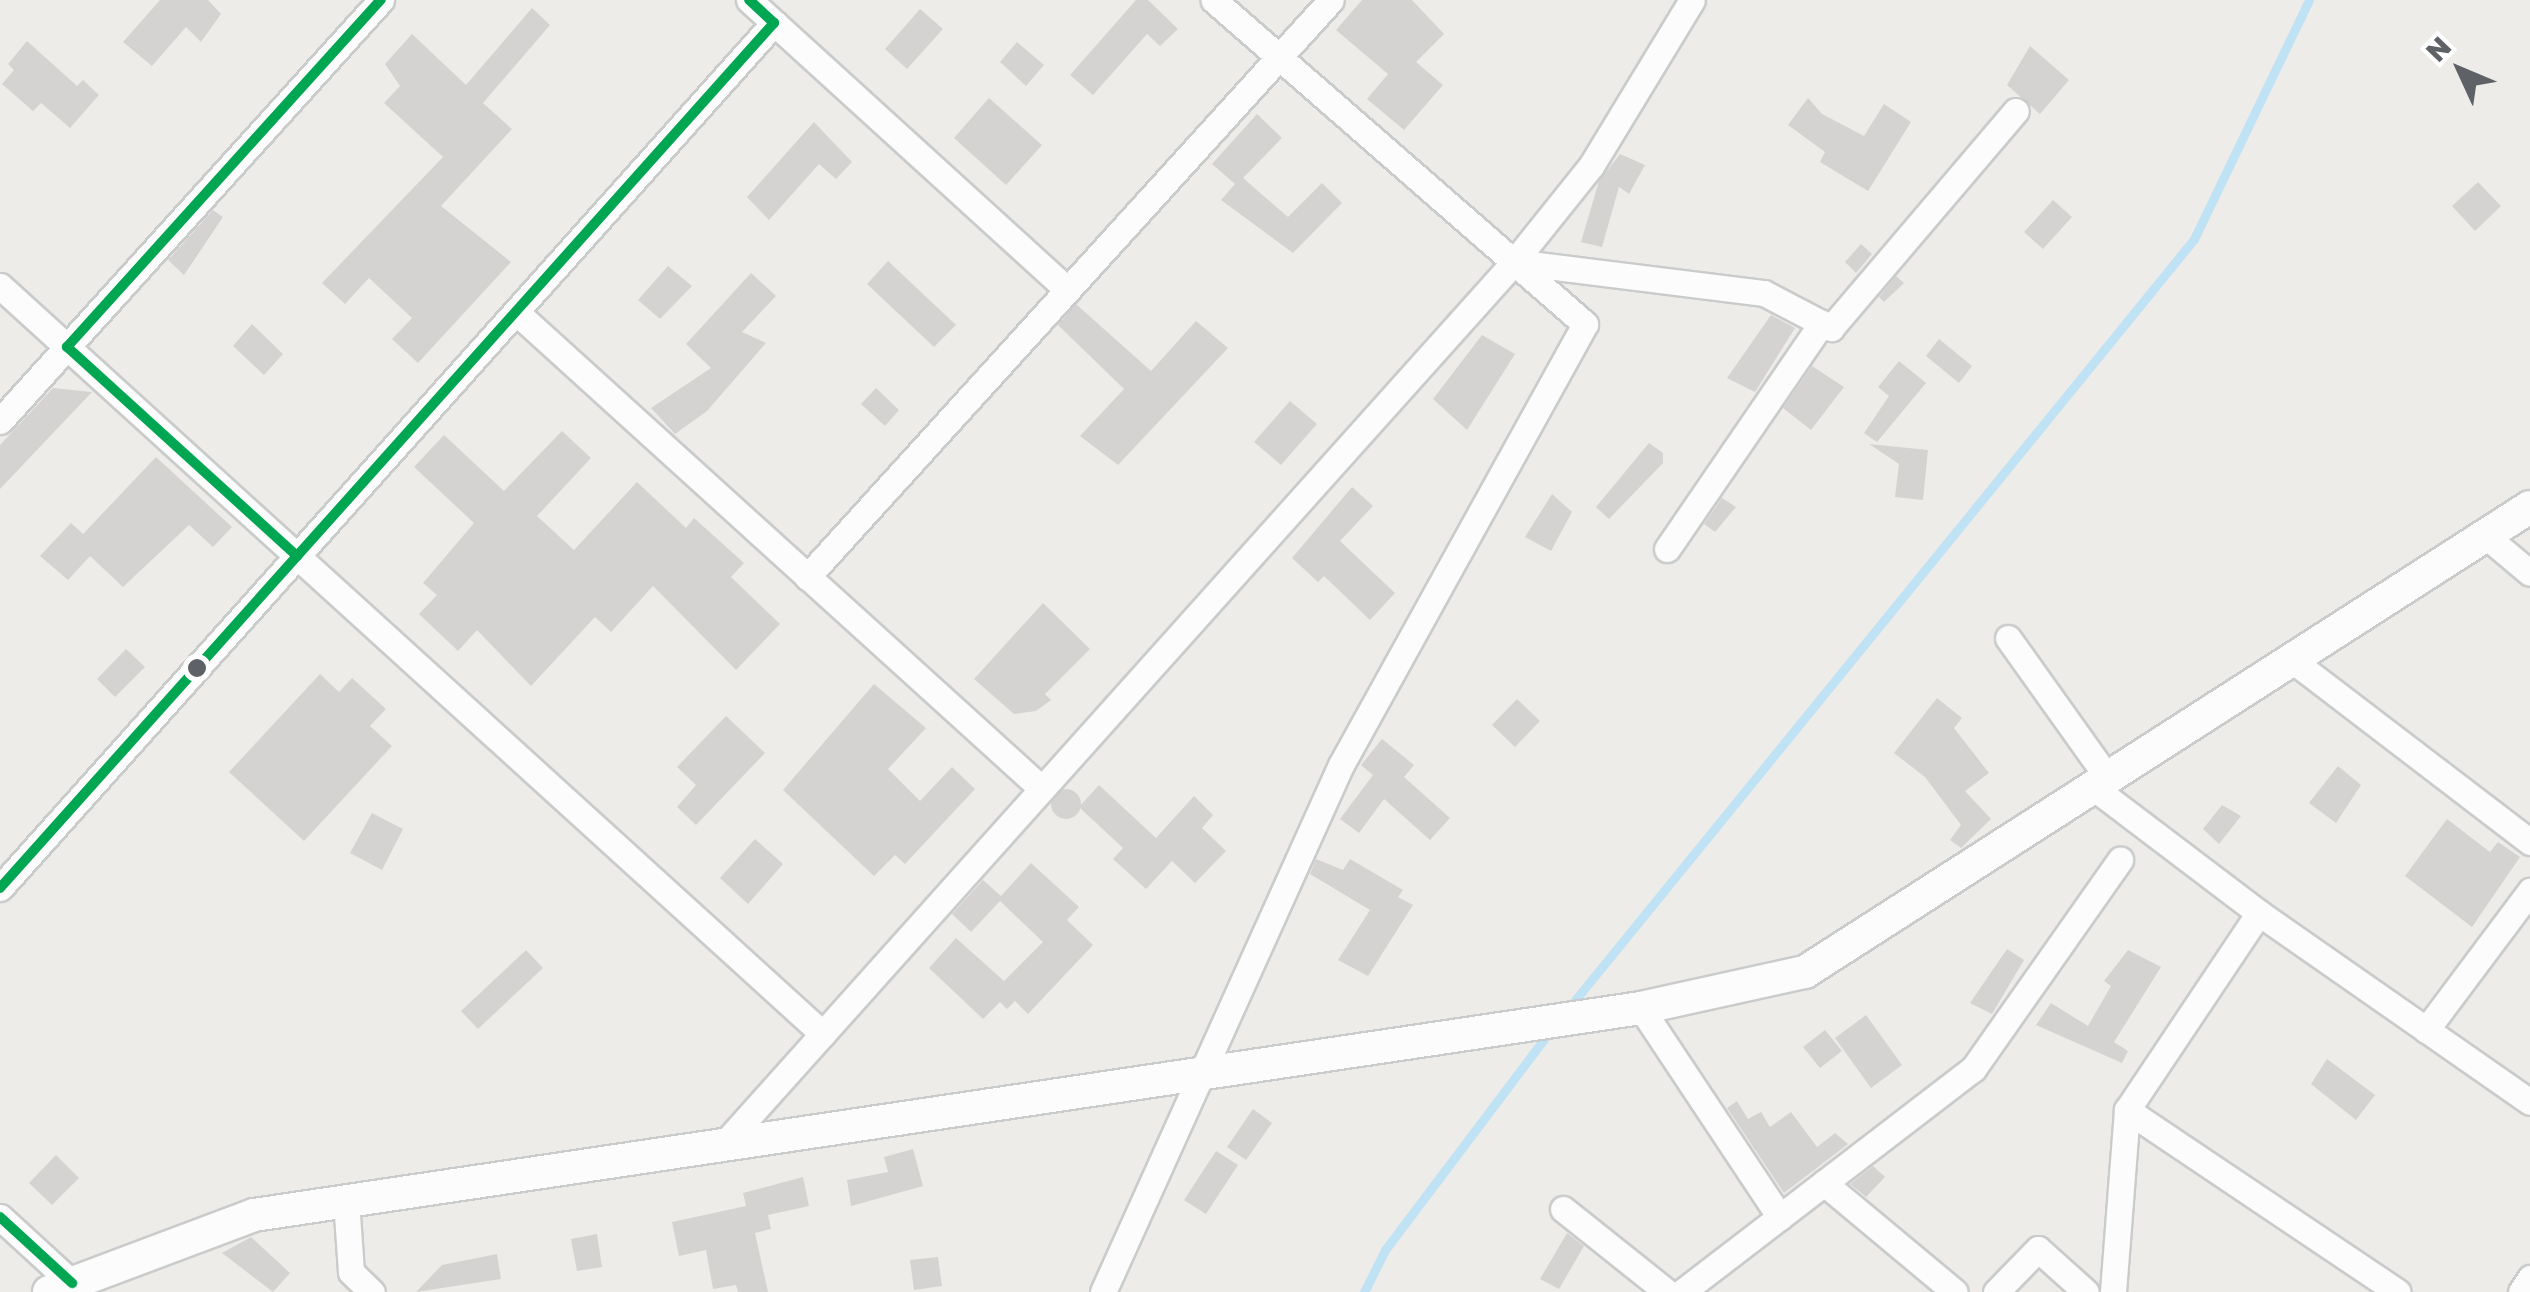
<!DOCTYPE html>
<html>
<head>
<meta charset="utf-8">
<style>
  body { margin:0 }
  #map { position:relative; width:2530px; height:1292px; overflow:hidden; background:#eeece9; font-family:"Golos Text",sans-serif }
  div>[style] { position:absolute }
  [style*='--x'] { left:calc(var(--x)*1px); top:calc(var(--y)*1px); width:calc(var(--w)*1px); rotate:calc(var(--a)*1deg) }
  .stream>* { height:9px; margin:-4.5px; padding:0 4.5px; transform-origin:4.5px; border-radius:4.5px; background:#c0e2f5 }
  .building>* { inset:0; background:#d5d3d2 }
  .round { border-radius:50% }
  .roads { filter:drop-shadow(2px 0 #cacbcb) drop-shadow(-2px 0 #cacbcb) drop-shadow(0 2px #cacbcb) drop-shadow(0 -2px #cacbcb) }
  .minor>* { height:25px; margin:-12.5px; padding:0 12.5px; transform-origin:12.5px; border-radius:12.5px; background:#fcfcfc }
  .tertiary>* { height:32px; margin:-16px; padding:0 16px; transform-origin:16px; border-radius:16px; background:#fcfcfc }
  .bus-1>* { height:10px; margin:-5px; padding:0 5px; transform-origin:5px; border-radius:5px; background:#00a651 }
  .dots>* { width:28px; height:28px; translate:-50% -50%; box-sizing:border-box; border:5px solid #fff; border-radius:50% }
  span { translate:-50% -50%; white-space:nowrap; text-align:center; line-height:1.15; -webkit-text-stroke:8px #fff; paint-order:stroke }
  .north { position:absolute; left:2410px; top:20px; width:100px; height:100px; -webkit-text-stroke:8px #fff; paint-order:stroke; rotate:314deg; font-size:28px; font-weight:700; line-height:40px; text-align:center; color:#5e6266 }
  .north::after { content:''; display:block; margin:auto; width:35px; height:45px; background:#5e6266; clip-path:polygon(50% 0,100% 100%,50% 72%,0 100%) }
</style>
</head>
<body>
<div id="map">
  <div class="stream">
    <div style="--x:1567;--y:1010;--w:994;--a:-50.88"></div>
    <div style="--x:2194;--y:239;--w:265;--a:-64.3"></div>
    <div style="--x:1364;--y:1292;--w:47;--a:-63.4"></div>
    <div style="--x:1385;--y:1250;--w:276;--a:-53"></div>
  </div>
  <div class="building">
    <div style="clip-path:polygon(160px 0,208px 0,221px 14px,201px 42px,186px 27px,152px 66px,123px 42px)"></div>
    <div style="clip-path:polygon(1136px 0,1148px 0,1178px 29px,1160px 46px,1147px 34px,1093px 95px,1070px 75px)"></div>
    <div style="clip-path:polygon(1362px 0,1412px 0,1444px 34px,1416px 62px,1443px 85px,1404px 130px,1367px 99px,1388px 74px,1336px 30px)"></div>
    <div style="clip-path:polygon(532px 8px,550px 25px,483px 103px,512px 129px,441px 206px,511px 262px,418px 363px,392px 339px,412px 318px,369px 278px,345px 304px,322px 283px,443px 157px,384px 103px,400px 86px,385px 64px,412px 34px,466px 85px)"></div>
    <div style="clip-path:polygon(920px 9px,943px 29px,907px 69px,885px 49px)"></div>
    <div style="clip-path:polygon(27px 41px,77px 86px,83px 80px,99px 95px,70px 128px,41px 103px,33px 111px,2px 84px,14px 70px,8px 64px)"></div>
    <div style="clip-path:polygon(1017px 42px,1044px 65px,1026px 86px,1000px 62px)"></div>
    <div style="clip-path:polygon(2030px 46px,2069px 80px,2040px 114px,2007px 85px)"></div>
    <div style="clip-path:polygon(989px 98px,1042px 145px,1006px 185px,954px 138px)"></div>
    <div style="clip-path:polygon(1808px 98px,1822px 114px,1864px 136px,1884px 104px,1911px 122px,1868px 191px,1820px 162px,1825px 152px,1788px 125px)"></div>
    <div style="clip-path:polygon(1257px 114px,1282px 138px,1243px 178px,1288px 217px,1322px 183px,1342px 203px,1293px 253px,1221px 200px,1235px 184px,1212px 164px)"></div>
    <div style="clip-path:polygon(814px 122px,852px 162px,836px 179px,819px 164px,769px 220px,747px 197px)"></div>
    <div style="clip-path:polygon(1620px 154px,1645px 165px,1629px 194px,1619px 187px,1602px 247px,1581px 242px,1599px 181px)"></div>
    <div style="clip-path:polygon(2478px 182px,2501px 206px,2475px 231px,2452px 206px)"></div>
    <div style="clip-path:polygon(2053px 200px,2072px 217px,2043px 249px,2024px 232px)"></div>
    <div style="clip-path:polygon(213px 210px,223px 217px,184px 275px,168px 260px)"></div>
    <div style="clip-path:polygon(1861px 244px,1872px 254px,1856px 273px,1845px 262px)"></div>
    <div style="clip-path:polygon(888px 261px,956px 325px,934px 347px,867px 284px)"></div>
    <div style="clip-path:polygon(668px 266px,692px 286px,660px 319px,638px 300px)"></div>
    <div style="clip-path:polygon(751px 273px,776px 296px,742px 332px,766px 343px,707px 411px,675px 434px,651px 408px,711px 368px,686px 344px)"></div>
    <div style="clip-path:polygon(1896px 276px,1904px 283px,1884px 302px,1879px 297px)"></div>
    <div style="clip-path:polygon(1076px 304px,1151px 371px,1196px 321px,1228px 348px,1118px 465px,1080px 436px,1124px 389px,1058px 325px)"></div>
    <div style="clip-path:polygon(1771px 315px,1795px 328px,1755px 392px,1727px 378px)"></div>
    <div style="clip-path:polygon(252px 324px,283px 354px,264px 375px,233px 346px)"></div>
    <div style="clip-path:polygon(1482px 335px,1515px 354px,1467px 430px,1433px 399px)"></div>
    <div style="clip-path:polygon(1939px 339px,1972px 366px,1959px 383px,1926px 356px)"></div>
    <div style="clip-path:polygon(1899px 361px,1926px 383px,1877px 442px,1864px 433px,1889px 396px,1878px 387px)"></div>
    <div style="clip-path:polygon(1812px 366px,1844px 387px,1811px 430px,1783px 408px)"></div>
    <div style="clip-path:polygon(53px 388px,92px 392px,0 489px,0 445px)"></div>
    <div style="clip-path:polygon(876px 388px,899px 410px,885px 426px,861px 404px)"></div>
    <div style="clip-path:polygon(1290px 401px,1317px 424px,1281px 465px,1254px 442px)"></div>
    <div style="clip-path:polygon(562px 431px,591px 458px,537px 516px,574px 550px,637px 482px,686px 528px,694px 518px,744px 563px,731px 577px,780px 624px,736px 670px,653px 586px,611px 632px,595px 617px,531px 686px,477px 630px,458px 651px,419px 614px,437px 595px,423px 583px,474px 523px,414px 467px,444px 435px,504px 491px)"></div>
    <div style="clip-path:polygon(1649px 443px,1663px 453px,1663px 463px,1609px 519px,1596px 507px)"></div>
    <div style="clip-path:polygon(1869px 444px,1928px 450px,1923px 500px,1895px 497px,1899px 464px)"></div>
    <div style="clip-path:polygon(156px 457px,232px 527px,213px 547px,189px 525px,123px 587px,90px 556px,68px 580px,40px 556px,71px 523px,83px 534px)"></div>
    <div style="clip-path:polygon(1352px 487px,1373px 506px,1340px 541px,1395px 593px,1370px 620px,1324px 576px,1318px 582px,1292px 558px)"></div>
    <div style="clip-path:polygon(1552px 494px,1572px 512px,1551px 551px,1525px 537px)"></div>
    <div style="clip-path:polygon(1722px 498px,1736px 507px,1715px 532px,1704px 524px)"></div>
    <div style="clip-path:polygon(1043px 603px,1090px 649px,1045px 694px,1051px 700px,1036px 711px,1014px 714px,974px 679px)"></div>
    <div style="clip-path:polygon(126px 649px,145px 667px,115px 697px,97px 679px)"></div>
    <div style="clip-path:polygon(320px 674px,339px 692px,352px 678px,386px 709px,370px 726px,392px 746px,304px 841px,229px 772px)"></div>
    <div style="clip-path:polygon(874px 684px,926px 728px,888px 769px,920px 801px,952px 767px,975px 789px,905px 864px,895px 855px,874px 876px,783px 790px)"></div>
    <div style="clip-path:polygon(1937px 698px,1962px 718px,1954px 728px,1989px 773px,1965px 791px,1991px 819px,1961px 848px,1950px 840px,1961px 825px,1925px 777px,1894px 753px)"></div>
    <div style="clip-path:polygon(1517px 699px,1540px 721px,1515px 747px,1492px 725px)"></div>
    <div style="clip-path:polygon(726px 716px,765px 753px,696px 825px,677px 807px,696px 785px,677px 767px)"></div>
    <div style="clip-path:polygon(1382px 739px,1414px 765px,1404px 777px,1450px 818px,1430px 840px,1384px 799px,1359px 833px,1340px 819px,1373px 775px,1361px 765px)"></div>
    <div style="clip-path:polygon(2338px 766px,2361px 785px,2336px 823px,2309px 803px)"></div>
    <div style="clip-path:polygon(1099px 785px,1156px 838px,1194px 796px,1213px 815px,1202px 828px,1226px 851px,1195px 883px,1172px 861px,1146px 889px,1113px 859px,1123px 848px,1079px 807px)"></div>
    <div class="round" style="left:1051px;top:789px;width:30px;height:30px"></div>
    <div style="clip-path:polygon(2222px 805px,2241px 816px,2219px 844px,2203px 829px)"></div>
    <div style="clip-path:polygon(372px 813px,403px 829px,382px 870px,350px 853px)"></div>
    <div style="clip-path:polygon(2447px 819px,2490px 852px,2498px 842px,2520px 857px,2472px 927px,2405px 876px)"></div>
    <div style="clip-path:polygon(755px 839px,783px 864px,748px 904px,720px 878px)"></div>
    <div style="clip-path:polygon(1316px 859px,1343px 870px,1350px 859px,1403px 890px,1398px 897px,1413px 905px,1368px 976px,1338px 960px,1370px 910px,1310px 874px)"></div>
    <div style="clip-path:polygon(1031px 863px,1079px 907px,1067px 920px,1093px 945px,1028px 1014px,1015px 1001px,1007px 1009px,1000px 1002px,983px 1019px,929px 968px,956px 938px,1004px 981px,1043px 942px,1000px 901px,971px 932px,952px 914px,983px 880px,1001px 896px)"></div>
    <div style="clip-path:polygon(2007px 949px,2024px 960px,1992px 1014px,1970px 1003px)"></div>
    <div style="clip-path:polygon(526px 950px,543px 968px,478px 1029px,461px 1011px)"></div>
    <div style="clip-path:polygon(2128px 950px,2161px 967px,2114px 1042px,2128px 1051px,2122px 1063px,2036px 1025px,2051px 1003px,2088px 1026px,2111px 986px,2104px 981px)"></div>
    <div style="clip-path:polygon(1866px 1015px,1902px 1065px,1871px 1088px,1835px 1038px)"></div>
    <div style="clip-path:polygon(1825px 1030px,1842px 1051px,1820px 1068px,1803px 1047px)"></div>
    <div style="clip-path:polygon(2327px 1059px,2375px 1095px,2356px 1120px,2311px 1084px)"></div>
    <div style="clip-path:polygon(1737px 1101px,1748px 1119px,1761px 1112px,1770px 1127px,1791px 1112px,1817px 1147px,1835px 1133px,1848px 1144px,1784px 1193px,1727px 1108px)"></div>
    <div style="clip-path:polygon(1253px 1109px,1272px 1123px,1246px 1160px,1227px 1147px)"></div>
    <div style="clip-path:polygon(913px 1149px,923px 1186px,851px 1206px,847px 1180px,888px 1172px,884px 1157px)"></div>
    <div style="clip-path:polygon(1216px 1151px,1238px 1165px,1206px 1214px,1184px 1200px)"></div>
    <div style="clip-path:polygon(56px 1155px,79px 1178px,52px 1205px,29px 1183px)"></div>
    <div style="clip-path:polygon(1873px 1166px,1885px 1177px,1866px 1197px,1850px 1184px)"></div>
    <div style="clip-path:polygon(803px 1177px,809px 1206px,768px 1215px,771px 1229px,755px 1233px,768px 1292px,738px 1292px,736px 1285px,713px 1289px,706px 1250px,679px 1256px,672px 1222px,746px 1206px,743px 1193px)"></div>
    <div style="clip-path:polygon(1567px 1233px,1584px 1246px,1559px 1289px,1540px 1279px)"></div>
    <div style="clip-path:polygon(597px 1234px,602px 1267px,577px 1271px,571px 1239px)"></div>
    <div style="clip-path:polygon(251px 1237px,290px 1273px,273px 1292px,222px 1253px)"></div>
    <div style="clip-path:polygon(497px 1254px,501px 1279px,416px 1292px,442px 1265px)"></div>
    <div style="clip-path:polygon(938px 1257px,942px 1286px,914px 1290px,910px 1260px)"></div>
  </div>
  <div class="roads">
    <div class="minor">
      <div style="--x:749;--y:0;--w:431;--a:42.3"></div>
      <div style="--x:1514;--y:262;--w:252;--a:7.1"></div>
      <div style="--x:1764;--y:293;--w:76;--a:27.6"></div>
      <div style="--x:1831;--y:328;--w:285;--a:-49.6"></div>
      <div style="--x:0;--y:286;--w:1112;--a:42.27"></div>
      <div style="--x:516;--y:312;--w:710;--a:42.2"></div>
      <div style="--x:0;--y:421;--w:568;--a:-47.86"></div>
      <div style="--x:2486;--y:536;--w:57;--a:40.1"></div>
      <div style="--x:1667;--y:549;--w:274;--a:-55.6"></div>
      <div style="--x:807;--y:577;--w:779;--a:-47.76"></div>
      <div style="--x:2008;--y:638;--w:172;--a:54.5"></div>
      <div style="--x:2292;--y:660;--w:300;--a:37.4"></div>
      <div style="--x:2093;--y:787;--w:208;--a:37.2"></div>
      <div style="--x:2259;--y:913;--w:330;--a:34.9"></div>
      <div style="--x:0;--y:888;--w:1161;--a:-48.18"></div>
      <div style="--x:1641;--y:1008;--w:251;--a:56.4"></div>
      <div style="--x:2426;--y:1030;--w:174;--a:-53.2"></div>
      <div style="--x:2127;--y:1110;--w:326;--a:33.9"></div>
      <div style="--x:724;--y:1144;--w:1184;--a:-48.15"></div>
      <div style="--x:1514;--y:262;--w:123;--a:-51.3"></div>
      <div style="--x:1591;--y:166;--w:194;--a:-58.7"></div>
      <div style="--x:1824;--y:1183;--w:170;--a:39.8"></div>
      <div style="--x:346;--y:1200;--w:72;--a:86"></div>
      <div style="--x:351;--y:1272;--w:29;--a:44"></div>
      <div style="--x:1563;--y:1209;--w:133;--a:38.6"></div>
      <div style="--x:0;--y:1217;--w:98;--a:42.5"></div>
      <div style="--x:1103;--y:1292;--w:578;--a:-65.7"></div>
      <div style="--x:1341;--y:765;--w:504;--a:-61.04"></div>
      <div style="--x:1585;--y:324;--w:493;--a:-138.9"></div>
      <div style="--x:1682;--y:1292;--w:367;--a:-37.5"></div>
      <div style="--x:1973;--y:1069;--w:256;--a:-54.9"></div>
      <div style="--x:1996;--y:1292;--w:60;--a:-45.7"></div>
      <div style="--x:2038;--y:1249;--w:64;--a:41.9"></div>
      <div style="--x:2113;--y:1292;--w:183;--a:-85.6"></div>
      <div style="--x:2127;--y:1110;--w:237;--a:-56.2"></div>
      <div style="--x:2521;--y:1292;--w:17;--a:-57"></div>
    </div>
    <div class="tertiary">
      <div style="--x:49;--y:1292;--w:219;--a:-20.6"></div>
      <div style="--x:254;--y:1215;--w:1402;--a:-8.49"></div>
      <div style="--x:1641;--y:1008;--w:168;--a:-12.4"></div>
      <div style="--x:1805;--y:972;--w:861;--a:-32.68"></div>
    </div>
  </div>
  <div class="bus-1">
    <div style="--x:297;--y:556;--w:311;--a:-137.7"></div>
    <div style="--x:67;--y:347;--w:468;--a:-47.9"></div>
    <div style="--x:0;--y:888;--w:1161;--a:-48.18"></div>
    <div style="--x:774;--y:23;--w:34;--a:-137"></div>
    <div style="--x:0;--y:1217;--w:98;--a:42.5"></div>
  </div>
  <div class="dots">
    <div style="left:197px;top:668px;background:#5e6266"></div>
  </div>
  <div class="north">N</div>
</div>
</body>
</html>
